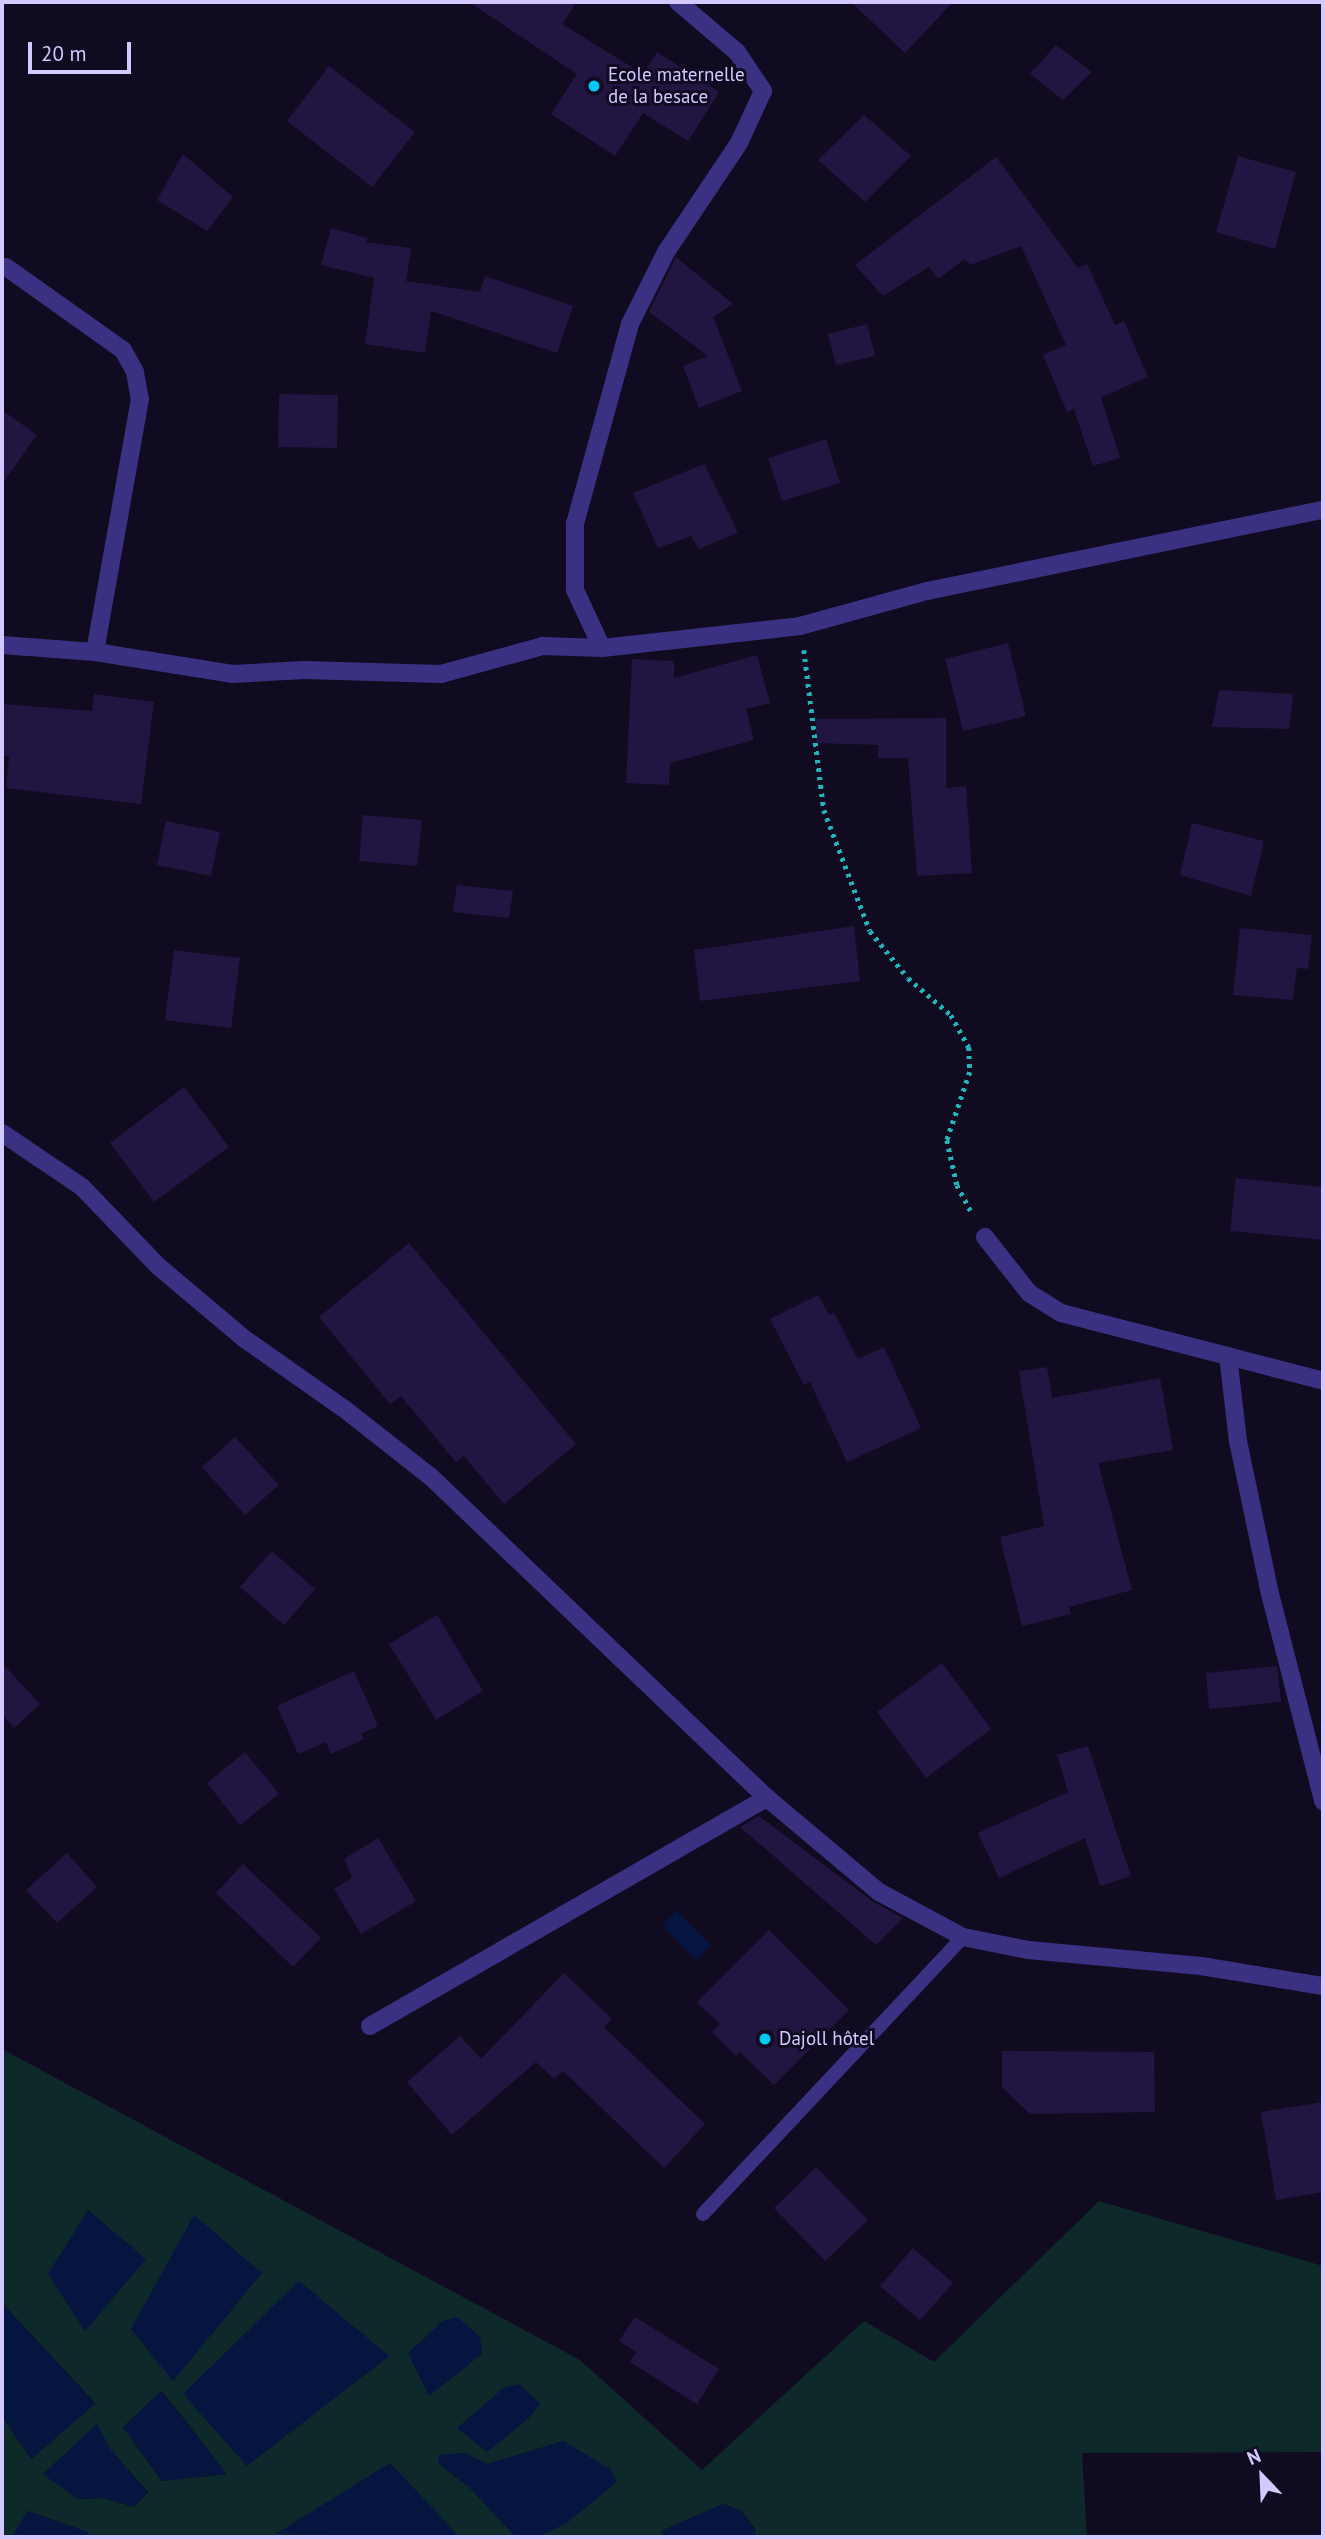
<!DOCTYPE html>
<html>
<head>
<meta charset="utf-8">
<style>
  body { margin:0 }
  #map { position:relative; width:1325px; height:2539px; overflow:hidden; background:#100b20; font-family:"PT Sans",sans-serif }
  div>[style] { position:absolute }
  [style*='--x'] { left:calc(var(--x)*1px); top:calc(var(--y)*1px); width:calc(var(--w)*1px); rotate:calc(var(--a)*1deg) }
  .green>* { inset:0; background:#0d292a }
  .water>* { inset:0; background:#05153f }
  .building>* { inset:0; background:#221542 }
  .path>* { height:4.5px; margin-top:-2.25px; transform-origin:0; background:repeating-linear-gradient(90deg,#22b6ba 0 3.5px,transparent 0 8.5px) }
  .service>* { height:14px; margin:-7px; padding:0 7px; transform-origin:7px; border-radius:7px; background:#3b3183 }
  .minor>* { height:18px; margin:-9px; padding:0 9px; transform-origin:9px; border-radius:9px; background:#3b3183 }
  .dots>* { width:19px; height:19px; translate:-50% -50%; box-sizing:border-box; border:4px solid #100b20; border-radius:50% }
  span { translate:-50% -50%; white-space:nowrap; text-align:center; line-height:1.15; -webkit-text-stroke:6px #100b20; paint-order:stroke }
  .poi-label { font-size:19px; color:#d4c9ff }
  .left { translate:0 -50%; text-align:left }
  .frame { position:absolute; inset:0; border:4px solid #d4c9ff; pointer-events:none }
  .north { position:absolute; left:1227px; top:2441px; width:70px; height:70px; -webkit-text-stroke:5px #100b20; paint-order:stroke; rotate:337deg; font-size:19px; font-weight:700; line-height:28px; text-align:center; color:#d4c9ff }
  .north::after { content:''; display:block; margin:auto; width:24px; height:32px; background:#d4c9ff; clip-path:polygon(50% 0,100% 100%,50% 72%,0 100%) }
  .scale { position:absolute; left:28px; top:42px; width:103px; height:32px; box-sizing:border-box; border:4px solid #d4c9ff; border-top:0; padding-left:9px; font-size:21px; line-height:24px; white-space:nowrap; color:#d4c9ff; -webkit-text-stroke:5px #100b20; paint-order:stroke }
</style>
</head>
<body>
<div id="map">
  <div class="green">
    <div style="clip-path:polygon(evenodd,2px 2049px,580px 2360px,702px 2470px,864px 2321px,934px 2362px,1099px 2201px,1323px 2266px,1323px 2452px,1082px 2453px,1087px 2537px,753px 2537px,756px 2530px,741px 2511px,723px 2504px,662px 2531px,664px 2537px,538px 2537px,568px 2522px,564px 2441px,487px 2464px,464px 2453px,439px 2464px,470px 2488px,516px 2537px,85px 2537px,88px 2533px,28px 2511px,12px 2537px,2px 2537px,2px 2416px,31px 2459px,95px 2403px,2px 2303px,2px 2049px,162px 2391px,226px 2473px,226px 2474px,162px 2481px,123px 2427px,162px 2391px,2px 2049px,97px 2425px,110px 2449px,148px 2492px,134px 2507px,104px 2498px,78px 2499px,43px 2474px,97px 2425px)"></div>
  </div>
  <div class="water">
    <div style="clip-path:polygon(677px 1911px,711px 1945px,696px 1960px,662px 1925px)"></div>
    <div style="clip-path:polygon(88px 2210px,146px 2259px,85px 2331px,48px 2274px)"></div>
    <div style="clip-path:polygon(194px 2215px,262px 2273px,173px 2381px,131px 2329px)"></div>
    <div style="clip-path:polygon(299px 2281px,389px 2356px,247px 2466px,183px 2394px)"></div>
    <div style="clip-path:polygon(2px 2303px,95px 2404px,31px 2459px,2px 2416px)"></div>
    <div style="clip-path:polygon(457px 2317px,480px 2337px,482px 2354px,429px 2396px,408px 2353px,443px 2321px)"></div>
    <div style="clip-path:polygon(519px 2384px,540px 2403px,530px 2417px,487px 2452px,457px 2428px,505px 2387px)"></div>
    <div style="clip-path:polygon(161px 2391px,227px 2474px,163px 2481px,123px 2427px)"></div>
    <div style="clip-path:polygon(97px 2424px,110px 2449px,148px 2493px,134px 2507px,104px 2498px,78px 2499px,43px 2474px)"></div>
    <div style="clip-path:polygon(564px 2441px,611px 2470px,617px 2482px,568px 2522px,538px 2537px,516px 2537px,470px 2488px,439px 2464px,439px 2455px,464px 2453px,487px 2464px)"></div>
    <div style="clip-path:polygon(390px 2463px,457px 2534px,454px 2537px,276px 2534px)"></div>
    <div style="clip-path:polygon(723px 2504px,741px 2511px,756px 2531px,753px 2537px,664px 2537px,661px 2531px)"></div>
    <div style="clip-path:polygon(28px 2511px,88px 2532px,85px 2537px,12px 2537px)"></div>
  </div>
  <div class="building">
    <div style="clip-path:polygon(469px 2px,577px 2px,562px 24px,643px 74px,657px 52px,719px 92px,688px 141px,643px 113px,615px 156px,551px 114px,577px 74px)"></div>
    <div style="clip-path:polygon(851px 2px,953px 2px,905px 53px)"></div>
    <div style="clip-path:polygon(1056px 45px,1092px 72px,1063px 100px,1030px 74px)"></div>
    <div style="clip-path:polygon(329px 66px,415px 132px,372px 187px,287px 121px)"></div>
    <div style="clip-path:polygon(864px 115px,911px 156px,865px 202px,818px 160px)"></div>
    <div style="clip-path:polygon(183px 154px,233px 197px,207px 231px,157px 200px)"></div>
    <div style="clip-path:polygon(1238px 156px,1296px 172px,1275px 249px,1216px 232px)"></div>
    <div style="clip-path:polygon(996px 157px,1078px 268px,1087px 264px,1115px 325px,1124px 321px,1148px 377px,1101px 397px,1120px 458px,1093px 466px,1074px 409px,1067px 412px,1043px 355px,1066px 345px,1021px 246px,970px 265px,965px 259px,938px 279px,929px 267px,883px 296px,855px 265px)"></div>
    <div style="clip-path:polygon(331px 228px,368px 238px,366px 242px,411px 248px,406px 281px,480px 292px,485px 276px,573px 306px,557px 353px,431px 311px,425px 353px,365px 344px,374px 278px,321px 265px)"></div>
    <div style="clip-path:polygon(676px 257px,733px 304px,713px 317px,742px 391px,699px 408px,683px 366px,708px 356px,649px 312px)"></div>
    <div style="clip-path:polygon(867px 324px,875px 356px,836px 365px,828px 334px)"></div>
    <div style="clip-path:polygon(279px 394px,338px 395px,337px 448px,278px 447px)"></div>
    <div style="clip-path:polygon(2px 410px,37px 435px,2px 484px)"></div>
    <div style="clip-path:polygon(826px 439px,840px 483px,782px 501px,768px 458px)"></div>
    <div style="clip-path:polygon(704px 464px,738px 532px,699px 549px,691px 536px,658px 548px,633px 493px)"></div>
    <div style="clip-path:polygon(1008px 643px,1026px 716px,963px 731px,945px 659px)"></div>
    <div style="clip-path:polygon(757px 655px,770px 703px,746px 709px,754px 740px,670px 763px,669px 785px,626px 783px,632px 659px,674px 661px,674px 678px)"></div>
    <div style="clip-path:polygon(1219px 690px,1293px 694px,1289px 729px,1212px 727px)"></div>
    <div style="clip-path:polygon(94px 694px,154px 702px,141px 804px,6px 788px,9px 756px,2px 756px,2px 704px,92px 711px)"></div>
    <div style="clip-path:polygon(946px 718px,946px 788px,966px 786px,972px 873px,917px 876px,908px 758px,878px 758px,878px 745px,816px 743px,816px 719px)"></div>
    <div style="clip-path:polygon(363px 815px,422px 820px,417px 866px,359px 861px)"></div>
    <div style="clip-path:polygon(166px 821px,220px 832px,211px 876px,157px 865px)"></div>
    <div style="clip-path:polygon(1192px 823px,1264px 841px,1251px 896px,1180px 875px)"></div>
    <div style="clip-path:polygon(457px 885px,513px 891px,509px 918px,453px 912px)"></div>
    <div style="clip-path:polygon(854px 926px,860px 981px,700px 1001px,694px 950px)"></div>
    <div style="clip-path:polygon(1240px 928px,1312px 935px,1308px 969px,1297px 968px,1293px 1000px,1233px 995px)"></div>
    <div style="clip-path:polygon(174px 950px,240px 958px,231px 1028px,165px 1020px)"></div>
    <div style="clip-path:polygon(184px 1087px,229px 1147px,154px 1202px,110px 1143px)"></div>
    <div style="clip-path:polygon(1236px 1178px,1323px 1187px,1323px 1240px,1230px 1231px)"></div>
    <div style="clip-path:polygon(409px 1243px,576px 1444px,504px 1504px,464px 1456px,456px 1462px,401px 1396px,390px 1404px,319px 1317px)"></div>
    <div style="clip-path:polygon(818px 1295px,829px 1315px,834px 1313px,858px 1359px,884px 1347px,921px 1428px,847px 1462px,810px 1382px,804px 1385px,770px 1319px)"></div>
    <div style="clip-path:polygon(1047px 1367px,1052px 1398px,1160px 1378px,1173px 1450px,1098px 1463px,1132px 1590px,1069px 1607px,1071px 1614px,1022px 1626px,1000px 1537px,1044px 1526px,1019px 1371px)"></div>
    <div style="clip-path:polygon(235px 1437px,279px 1485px,245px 1515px,202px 1467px)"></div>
    <div style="clip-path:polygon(272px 1551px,315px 1589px,284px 1625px,240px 1587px)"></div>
    <div style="clip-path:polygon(437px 1615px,483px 1691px,436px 1720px,389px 1644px)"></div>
    <div style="clip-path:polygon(2px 1663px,40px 1704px,14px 1728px,2px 1714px)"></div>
    <div style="clip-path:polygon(942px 1663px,991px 1729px,926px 1778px,877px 1712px)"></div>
    <div style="clip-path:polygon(1277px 1666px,1281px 1702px,1209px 1709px,1206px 1673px)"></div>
    <div style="clip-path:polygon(354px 1671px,378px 1726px,361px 1734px,364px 1739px,331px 1754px,326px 1742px,298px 1754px,277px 1706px)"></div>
    <div style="clip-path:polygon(1088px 1746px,1131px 1876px,1100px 1886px,1085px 1838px,999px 1878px,978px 1833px,1068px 1792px,1057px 1755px)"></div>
    <div style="clip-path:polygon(245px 1752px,279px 1794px,240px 1825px,207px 1783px)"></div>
    <div style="clip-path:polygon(759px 1816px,872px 1901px,903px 1918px,876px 1945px,740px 1827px)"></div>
    <div style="clip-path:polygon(378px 1838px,416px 1901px,361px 1934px,334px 1889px,352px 1878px,344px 1859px)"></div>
    <div style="clip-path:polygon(67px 1853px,97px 1887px,57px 1923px,26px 1890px)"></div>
    <div style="clip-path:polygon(243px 1864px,321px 1938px,293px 1967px,216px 1893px)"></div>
    <div style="clip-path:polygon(769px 1930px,849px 2010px,774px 2085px,740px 2052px,736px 2056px,712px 2032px,720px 2024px,697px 2002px)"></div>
    <div style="clip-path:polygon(564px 1973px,612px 2019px,604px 2027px,705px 2124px,664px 2168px,563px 2071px,554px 2079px,536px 2062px,452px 2135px,407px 2082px,460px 2036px,481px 2059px)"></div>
    <div style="clip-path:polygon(1002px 2051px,1154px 2052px,1155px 2112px,1030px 2114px,1002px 2087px)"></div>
    <div style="clip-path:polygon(1323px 2102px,1323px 2192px,1276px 2200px,1261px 2112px)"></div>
    <div style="clip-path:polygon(816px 2167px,868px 2220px,825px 2261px,774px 2208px)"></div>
    <div style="clip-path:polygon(913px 2248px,953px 2283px,920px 2320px,880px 2286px)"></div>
    <div style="clip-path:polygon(635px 2317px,719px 2369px,697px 2404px,630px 2362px,636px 2352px,619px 2341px)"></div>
  </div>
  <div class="path">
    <div style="--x:804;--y:650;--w:161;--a:82.9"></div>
    <div style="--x:824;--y:810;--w:129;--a:69.2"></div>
    <div style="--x:870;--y:931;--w:60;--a:51"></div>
    <div style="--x:908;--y:978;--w:57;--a:40.7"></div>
    <div style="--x:951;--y:1015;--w:37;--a:61"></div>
    <div style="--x:969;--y:1047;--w:25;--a:88"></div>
    <div style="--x:970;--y:1072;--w:72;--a:108.7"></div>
    <div style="--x:947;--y:1140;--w:46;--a:77.5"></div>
    <div style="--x:957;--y:1185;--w:34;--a:62"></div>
  </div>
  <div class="service">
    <div style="--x:703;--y:2214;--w:380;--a:-46.8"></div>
  </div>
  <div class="minor">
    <div style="--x:678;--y:2;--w:77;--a:40.3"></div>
    <div style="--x:737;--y:52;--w:47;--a:56.3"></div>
    <div style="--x:763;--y:91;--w:57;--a:114.8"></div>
    <div style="--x:739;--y:143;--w:131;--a:123.8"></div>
    <div style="--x:666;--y:252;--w:80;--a:116.6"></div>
    <div style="--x:630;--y:324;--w:206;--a:105.4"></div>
    <div style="--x:575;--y:523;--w:67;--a:90"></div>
    <div style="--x:575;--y:590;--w:64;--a:65"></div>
    <div style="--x:602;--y:648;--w:199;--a:-6.3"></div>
    <div style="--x:800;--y:626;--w:132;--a:-15.4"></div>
    <div style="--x:927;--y:591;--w:404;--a:-11.6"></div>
    <div style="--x:6;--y:267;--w:143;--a:35.4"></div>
    <div style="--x:123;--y:350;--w:25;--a:61"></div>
    <div style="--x:135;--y:372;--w:27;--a:80"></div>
    <div style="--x:140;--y:399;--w:257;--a:100.1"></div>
    <div style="--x:2;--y:645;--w:93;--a:4.3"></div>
    <div style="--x:95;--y:652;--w:139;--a:9.1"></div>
    <div style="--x:232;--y:674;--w:72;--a:-3.2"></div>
    <div style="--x:304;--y:670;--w:137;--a:1.7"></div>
    <div style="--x:441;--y:674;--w:106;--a:-15.4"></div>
    <div style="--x:543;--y:646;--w:59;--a:1.9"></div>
    <div style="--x:2;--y:1133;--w:97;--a:34"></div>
    <div style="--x:82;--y:1187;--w:110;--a:46.1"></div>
    <div style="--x:158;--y:1266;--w:115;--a:40.1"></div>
    <div style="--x:246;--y:1340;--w:123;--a:35.1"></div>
    <div style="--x:347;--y:1411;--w:107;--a:38.2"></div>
    <div style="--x:431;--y:1477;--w:465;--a:43.7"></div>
    <div style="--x:767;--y:1798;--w:146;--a:40"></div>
    <div style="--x:879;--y:1892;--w:95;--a:28.2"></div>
    <div style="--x:963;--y:1937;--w:66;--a:11.3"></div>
    <div style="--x:1028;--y:1950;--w:174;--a:5.3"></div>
    <div style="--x:1201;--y:1966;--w:124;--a:9.3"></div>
    <div style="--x:985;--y:1237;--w:71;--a:51.8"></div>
    <div style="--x:1029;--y:1293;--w:38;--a:32"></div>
    <div style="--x:1061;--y:1313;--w:271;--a:14.5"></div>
    <div style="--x:1228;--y:1356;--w:86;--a:83.3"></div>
    <div style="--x:1238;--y:1441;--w:152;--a:78.2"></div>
    <div style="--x:1269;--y:1590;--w:218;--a:75.6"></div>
    <div style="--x:370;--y:2026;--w:458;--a:-29.9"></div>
  </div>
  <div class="dots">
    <div style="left:594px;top:86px;background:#00c8f4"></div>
    <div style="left:765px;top:2039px;background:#00c8f4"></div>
  </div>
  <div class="poi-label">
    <span class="left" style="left:608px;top:86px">Ecole maternelle<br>de la besace</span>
    <span class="left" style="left:779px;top:2039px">Dajoll hôtel</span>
  </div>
  <div class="frame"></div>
  <div class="north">N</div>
  <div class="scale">20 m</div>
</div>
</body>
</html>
